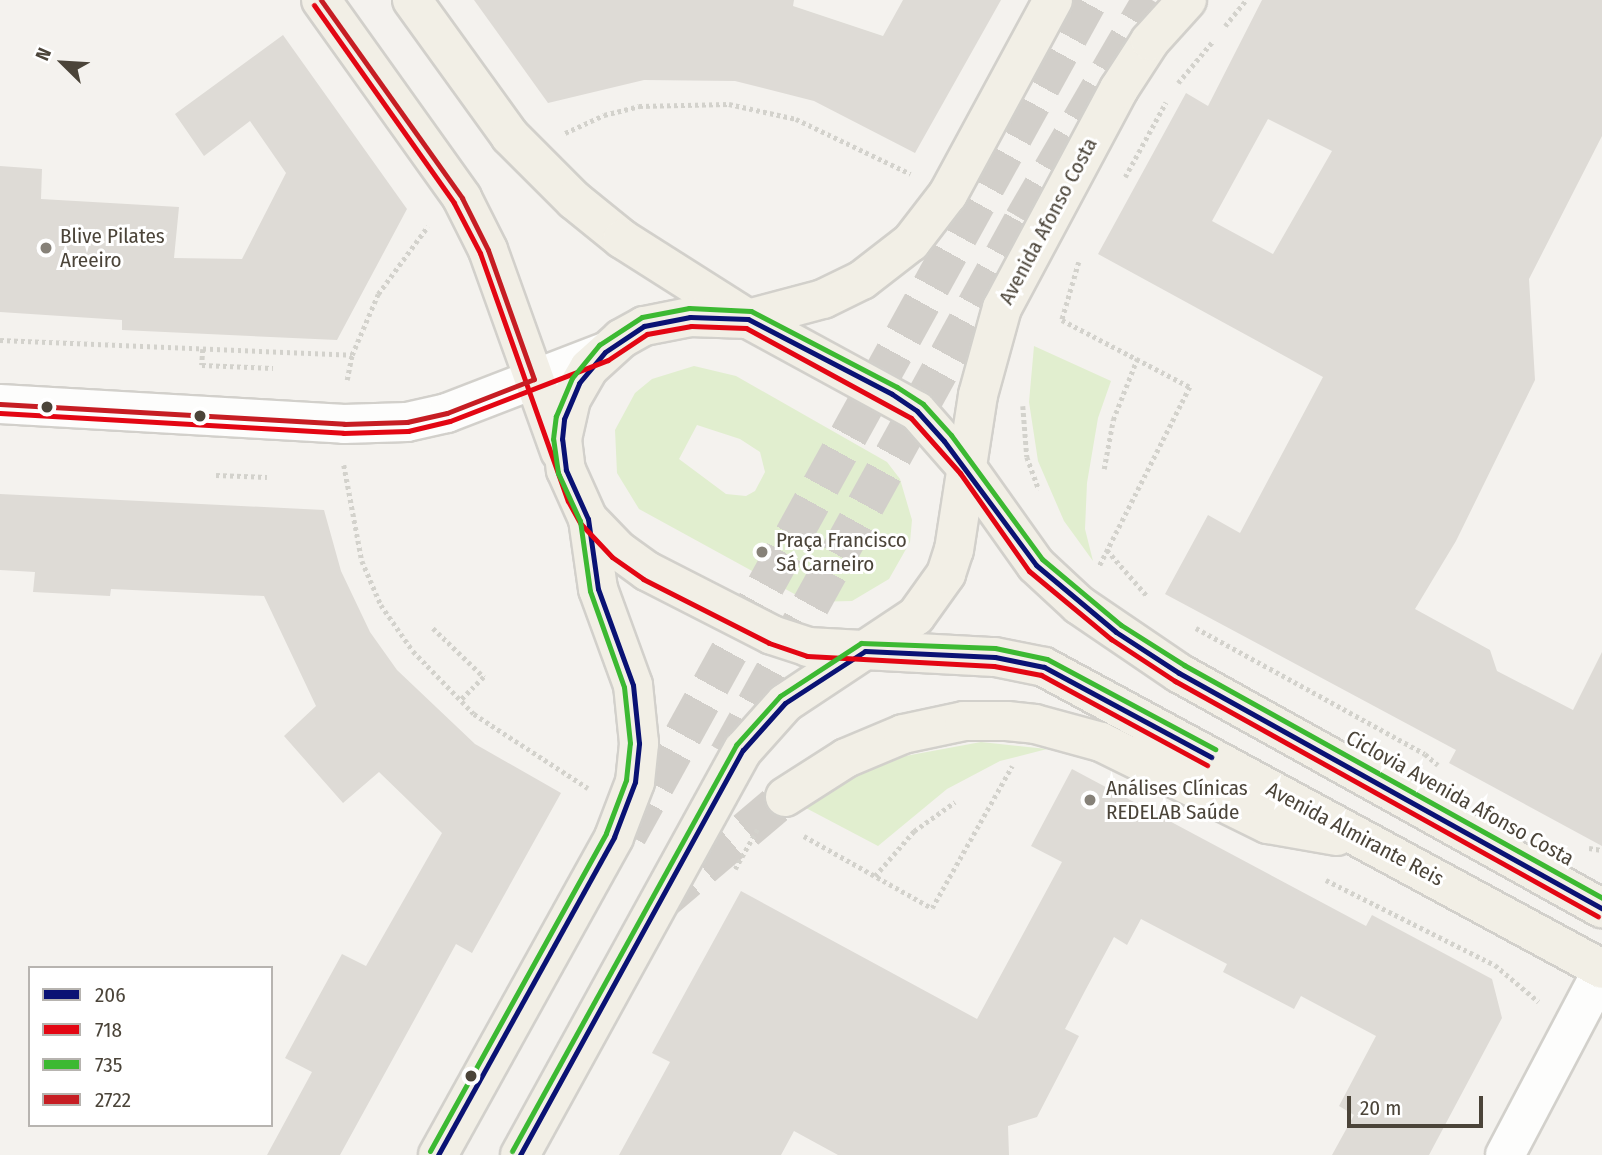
<!DOCTYPE html>
<html>
<head>
<meta charset="utf-8">
<style>
  body { margin:0 }
  #map { position:relative; width:1602px; height:1155px; overflow:hidden; background:#f4f2ee; font-family:"Fira Sans Condensed",sans-serif }
  div>[style] { position:absolute }
  [style*='--x'] { left:calc(var(--x)*1px); top:calc(var(--y)*1px); width:calc(var(--w)*1px); rotate:calc(var(--a)*1deg) }
  .green>* { inset:0; background:#e1eecf }
  .building>* { inset:0; background:#dedbd6 }
  .primary-tunnel>* { height:38px; margin-top:-19px; transform-origin:0; background:repeating-linear-gradient(90deg,#d2cfca 0 38px,transparent 0 57px) }
  .path>* { height:4.5px; margin-top:-2.25px; transform-origin:0; background:repeating-linear-gradient(90deg,#d3d2cc 0 3.5px,transparent 0 7px) }
  .roads { filter:drop-shadow(2px 0 #d2d0cb) drop-shadow(-2px 0 #d2d0cb) drop-shadow(0 2px #d2d0cb) drop-shadow(0 -2px #d2d0cb) }
  .street>* { height:38px; margin:-19px; padding:0 19px; transform-origin:19px; border-radius:19px; background:#fdfdfc }
  .primary>* { height:38px; margin:-19px; padding:0 19px; transform-origin:19px; border-radius:19px; background:#f2efe6 }
  .bus-1>* { height:5px; margin:-2.5px; padding:0 2.5px; transform-origin:2.5px; border-radius:2.5px; background:#0a1274 }
  .bus-2>* { height:5px; margin:-2.5px; padding:0 2.5px; transform-origin:2.5px; border-radius:2.5px; background:#e30613 }
  .bus-3>* { height:5px; margin:-2.5px; padding:0 2.5px; transform-origin:2.5px; border-radius:2.5px; background:#3cb932 }
  .bus-4>* { height:5px; margin:-2.5px; padding:0 2.5px; transform-origin:2.5px; border-radius:2.5px; background:#c61d23 }
  .dots>* { width:19px; height:19px; translate:-50% -50%; box-sizing:border-box; border:4px solid #fff; border-radius:50% }
  span { translate:-50% -50%; white-space:nowrap; text-align:center; line-height:1.15; -webkit-text-stroke:6px #fff; paint-order:stroke }
  .street-label { font-size:21px; color:#4b4439 }
  .poi-label { font-size:21px; color:#4b4439 }
  .left { translate:0 -50%; text-align:left }
  .legend { position:absolute; left:28px; top:966px; width:245px; height:161px; box-sizing:border-box; background:#fff; border:2px solid #b7b4b0; margin:0; padding:9px 12px; list-style:none; font-size:21px; color:#4b4439 }
  .legend li { display:flex; align-items:center; gap:14px; height:35px }
  .legend b { width:35px; border:2px solid #b7b4b0 }
  .north { position:absolute; left:28px; top:28px; width:70px; height:70px; -webkit-text-stroke:5px #fff; paint-order:stroke; rotate:294deg; font-size:19px; font-weight:700; line-height:28px; text-align:center; color:#4b4439 }
  .north::after { content:''; display:block; margin:auto; width:24px; height:32px; background:#4b4439; clip-path:polygon(50% 0,100% 100%,50% 72%,0 100%) }
  .scale { position:absolute; left:1347px; top:1096px; width:136px; height:32px; box-sizing:border-box; border:4px solid #4b4439; border-top:0; padding-left:9px; font-size:21px; line-height:24px; white-space:nowrap; color:#4b4439; -webkit-text-stroke:5px #fff; paint-order:stroke }
</style>
</head>
<body>
<div id="map">
  <div class="green">
    <div style="clip-path:polygon(1034px 346px,1111px 381px,1098px 418px,1087px 483px,1085px 529px,1093px 561px,1064px 521px,1038px 461px,1029px 402px)"></div>
    <div style="clip-path:polygon(evenodd,694px 366px,736px 376px,887px 462px,900px 479px,912px 520px,910px 542px,889px 579px,852px 601px,809px 602px,639px 509px,617px 473px,615px 430px,635px 393px,652px 379px,694px 366px,697px 425px,740px 439px,760px 452px,765px 472px,755px 491px,746px 496px,726px 494px,679px 459px,697px 425px)"></div>
    <div style="clip-path:polygon(981px 742px,1047px 749px,1000px 761px,947px 789px,878px 846px,804px 807px,855px 774px,889px 759px)"></div>
  </div>
  <div class="building">
    <div style="clip-path:polygon(474px 0,794px 0,793px 6px,883px 36px,903px 0,1001px 0,915px 153px,814px 101px,735px 81px,644px 80px,548px 103px)"></div>
    <div style="clip-path:polygon(evenodd,1262px 0,1602px 0,1602px 136px,1529px 279px,1535px 380px,1456px 541px,1415px 609px,1490px 650px,1497px 671px,1573px 710px,1602px 652px,1602px 846px,1449px 763px,1456px 750px,1165px 594px,1208px 515px,1240px 533px,1323px 377px,1098px 254px,1186px 93px,1208px 106px,1262px 0,1268px 119px,1332px 151px,1273px 254px,1212px 221px,1268px 119px)"></div>
    <div style="clip-path:polygon(283px 35px,407px 209px,337px 340px,122px 330px,122px 320px,0 312px,0 166px,42px 169px,41px 199px,179px 207px,174px 258px,242px 259px,286px 173px,250px 121px,204px 156px,175px 114px)"></div>
    <div style="clip-path:polygon(0 494px,324px 510px,341px 571px,370px 632px,397px 670px,475px 744px,561px 793px,472px 953px,456px 944px,340px 1155px,267px 1155px,312px 1072px,285px 1058px,342px 954px,366px 966px,442px 833px,379px 772px,343px 803px,284px 736px,316px 706px,264px 596px,111px 589px,110px 596px,33px 592px,35px 572px,0 570px)"></div>
    <div style="clip-path:polygon(1072px 769px,1366px 926px,1372px 915px,1492px 979px,1502px 1018px,1429px 1155px,1332px 1155px,1354px 1115px,1339px 1106px,1376px 1036px,1301px 996px,1294px 1009px,1223px 972px,1227px 964px,1141px 919px,1127px 945px,1114px 937px,1086px 989px,1065px 1029px,1079px 1036px,1037px 1117px,1008px 1126px,1009px 1155px,838px 1155px,794px 1131px,781px 1155px,619px 1155px,670px 1062px,652px 1053px,741px 891px,977px 1019px,1062px 862px,1031px 846px)"></div>
  </div>
  <div class="primary-tunnel">
    <div style="--x:728;--y:755;--w:611;--a:-61.13"></div>
    <div style="--x:1023;--y:220;--w:255;--a:-59.8"></div>
    <div style="--x:628;--y:835;--w:954;--a:-61.1"></div>
    <div style="--x:659;--y:904;--w:165;--a:-40.3"></div>
  </div>
  <div class="path">
    <div style="--x:1225;--y:26;--w:33;--a:-51"></div>
    <div style="--x:1178;--y:83;--w:55;--a:-50.2"></div>
    <div style="--x:565;--y:133;--w:43;--a:-24.8"></div>
    <div style="--x:604;--y:115;--w:36;--a:-14"></div>
    <div style="--x:639;--y:106;--w:90;--a:-1.3"></div>
    <div style="--x:729;--y:104;--w:69;--a:12.6"></div>
    <div style="--x:796;--y:119;--w:127;--a:25.6"></div>
    <div style="--x:1125;--y:177;--w:85;--a:-61.3"></div>
    <div style="--x:1079;--y:262;--w:60;--a:106.3"></div>
    <div style="--x:1062;--y:320;--w:144;--a:27.6"></div>
    <div style="--x:1190;--y:387;--w:202;--a:116.8"></div>
    <div style="--x:0;--y:340;--w:352;--a:2.4"></div>
    <div style="--x:203;--y:349;--w:16;--a:94"></div>
    <div style="--x:202;--y:365;--w:71;--a:2.4"></div>
    <div style="--x:347;--y:380;--w:25;--a:-79"></div>
    <div style="--x:352;--y:355;--w:66;--a:-66.9"></div>
    <div style="--x:378;--y:294;--w:84;--a:-53.7"></div>
    <div style="--x:1023;--y:406;--w:51;--a:85.5"></div>
    <div style="--x:1027;--y:457;--w:35;--a:70"></div>
    <div style="--x:344;--y:465;--w:98;--a:79.4"></div>
    <div style="--x:362;--y:561;--w:48;--a:66.6"></div>
    <div style="--x:381;--y:605;--w:56;--a:55.2"></div>
    <div style="--x:413;--y:651;--w:88;--a:45.9"></div>
    <div style="--x:474;--y:714;--w:136;--a:33"></div>
    <div style="--x:1104;--y:469;--w:50;--a:-79.6"></div>
    <div style="--x:1113;--y:420;--w:66;--a:-68.5"></div>
    <div style="--x:216;--y:475;--w:51;--a:2.2"></div>
    <div style="--x:1107;--y:550;--w:62;--a:48.9"></div>
    <div style="--x:433;--y:628;--w:71;--a:43.9"></div>
    <div style="--x:484;--y:677;--w:34;--a:135"></div>
    <div style="--x:1196;--y:628;--w:261;--a:28.8"></div>
    <div style="--x:1425;--y:754;--w:17;--a:40"></div>
    <div style="--x:804;--y:836;--w:147;--a:29.4"></div>
    <div style="--x:932;--y:908;--w:163;--a:-60.6"></div>
    <div style="--x:1589;--y:848;--w:13;--a:9"></div>
    <div style="--x:735;--y:869;--w:47;--a:-60.7"></div>
    <div style="--x:875;--y:876;--w:60;--a:-49.1"></div>
    <div style="--x:914;--y:831;--w:50;--a:-35.3"></div>
    <div style="--x:1326;--y:880;--w:189;--a:26.7"></div>
    <div style="--x:1495;--y:965;--w:57;--a:40.1"></div>
  </div>
  <div class="roads">
    <div class="street">
      <div style="--x:0;--y:404;--w:345;--a:3.3"></div>
      <div style="--x:344;--y:424;--w:63;--a:-1.8"></div>
      <div style="--x:407;--y:422;--w:41;--a:-12.7"></div>
      <div style="--x:447;--y:413;--w:169;--a:-21.1"></div>
      <div style="--x:1505;--y:1155;--w:208;--a:-62.2"></div>
    </div>
    <div class="primary">
      <div style="--x:321;--y:0;--w:243;--a:54.5"></div>
      <div style="--x:462;--y:198;--w:58;--a:63.4"></div>
      <div style="--x:488;--y:250;--w:214;--a:70.3"></div>
      <div style="--x:412;--y:0;--w:168;--a:54.2"></div>
      <div style="--x:510;--y:136;--w:91;--a:45"></div>
      <div style="--x:574;--y:200;--w:62;--a:39.1"></div>
      <div style="--x:622;--y:239;--w:149;--a:32.4"></div>
      <div style="--x:748;--y:319;--w:192;--a:28.6"></div>
      <div style="--x:917;--y:411;--w:76;--a:48.7"></div>
      <div style="--x:967;--y:468;--w:119;--a:54.6"></div>
      <div style="--x:1036;--y:565;--w:59;--a:42.9"></div>
      <div style="--x:1079;--y:605;--w:121;--a:34.2"></div>
      <div style="--x:1179;--y:673;--w:484;--a:29.1"></div>
      <div style="--x:1053;--y:0;--w:221;--a:118.4"></div>
      <div style="--x:948;--y:194;--w:61;--a:127.6"></div>
      <div style="--x:911;--y:242;--w:62;--a:142.2"></div>
      <div style="--x:862;--y:280;--w:43;--a:154"></div>
      <div style="--x:823;--y:299;--w:78;--a:165.1"></div>
      <div style="--x:748;--y:319;--w:58;--a:-178"></div>
      <div style="--x:690;--y:317;--w:47;--a:168.9"></div>
      <div style="--x:644;--y:326;--w:26;--a:151"></div>
      <div style="--x:621;--y:339;--w:43;--a:137.8"></div>
      <div style="--x:589;--y:368;--w:36;--a:120"></div>
      <div style="--x:571;--y:399;--w:41;--a:102.7"></div>
      <div style="--x:562;--y:439;--w:31;--a:83"></div>
      <div style="--x:566;--y:470;--w:54;--a:65.8"></div>
      <div style="--x:588;--y:519;--w:43;--a:45.9"></div>
      <div style="--x:618;--y:550;--w:36;--a:36"></div>
      <div style="--x:647;--y:571;--w:140;--a:27.1"></div>
      <div style="--x:772;--y:635;--w:38;--a:18"></div>
      <div style="--x:808;--y:647;--w:187;--a:3.1"></div>
      <div style="--x:995;--y:657;--w:50;--a:11.5"></div>
      <div style="--x:1044;--y:667;--w:634;--a:28.42"></div>
      <div style="--x:785;--y:797;--w:72;--a:-32.6"></div>
      <div style="--x:846;--y:758;--w:62;--a:-22.8"></div>
      <div style="--x:903;--y:734;--w:62;--a:-12"></div>
      <div style="--x:964;--y:721;--w:43;--a:0"></div>
      <div style="--x:1007;--y:721;--w:28;--a:6"></div>
      <div style="--x:1035;--y:724;--w:68;--a:15.3"></div>
      <div style="--x:1101;--y:742;--w:186;--a:26.2"></div>
      <div style="--x:1268;--y:824;--w:70;--a:9.9"></div>
      <div style="--x:438;--y:1155;--w:363;--a:-61"></div>
      <div style="--x:614;--y:837;--w:59;--a:-69.1"></div>
      <div style="--x:635;--y:782;--w:39;--a:-84"></div>
      <div style="--x:639;--y:743;--w:58;--a:-95.9"></div>
      <div style="--x:633;--y:685;--w:102;--a:-110"></div>
      <div style="--x:598;--y:589;--w:71;--a:-98.1"></div>
      <div style="--x:520;--y:1155;--w:462;--a:-61.2"></div>
      <div style="--x:743;--y:750;--w:63;--a:-48.2"></div>
      <div style="--x:785;--y:703;--w:157;--a:-33.6"></div>
      <div style="--x:916;--y:616;--w:52;--a:-54.5"></div>
      <div style="--x:946;--y:574;--w:25;--a:-72"></div>
      <div style="--x:954;--y:550;--w:157;--a:-81.2"></div>
      <div style="--x:978;--y:395;--w:90;--a:-74.6"></div>
      <div style="--x:1002;--y:308;--w:248;--a:-61.9"></div>
      <div style="--x:1119;--y:89;--w:57;--a:-57.1"></div>
      <div style="--x:1150;--y:41;--w:55;--a:-47.9"></div>
    </div>
  </div>
  <div class="bus-1">
    <div style="--x:438;--y:1155;--w:363;--a:-61"></div>
    <div style="--x:614;--y:837;--w:59;--a:-69.1"></div>
    <div style="--x:635;--y:782;--w:39;--a:-84"></div>
    <div style="--x:639;--y:743;--w:58;--a:-95.9"></div>
    <div style="--x:633;--y:685;--w:102;--a:-110"></div>
    <div style="--x:598;--y:589;--w:71;--a:-98.1"></div>
    <div style="--x:588;--y:519;--w:54;--a:-114.2"></div>
    <div style="--x:566;--y:470;--w:31;--a:-97"></div>
    <div style="--x:562;--y:439;--w:20;--a:-84"></div>
    <div style="--x:564;--y:419;--w:39;--a:-67"></div>
    <div style="--x:579;--y:383;--w:40;--a:-50"></div>
    <div style="--x:605;--y:352;--w:47;--a:-33.7"></div>
    <div style="--x:644;--y:326;--w:47;--a:-11.1"></div>
    <div style="--x:690;--y:317;--w:58;--a:2"></div>
    <div style="--x:748;--y:319;--w:162;--a:27.5"></div>
    <div style="--x:892;--y:394;--w:30;--a:34"></div>
    <div style="--x:917;--y:411;--w:40;--a:48"></div>
    <div style="--x:944;--y:441;--w:154;--a:53.4"></div>
    <div style="--x:1036;--y:565;--w:104;--a:39.9"></div>
    <div style="--x:1116;--y:632;--w:75;--a:33.1"></div>
    <div style="--x:1179;--y:673;--w:484;--a:29.1"></div>
    <div style="--x:520;--y:1155;--w:462;--a:-61.2"></div>
    <div style="--x:743;--y:750;--w:63;--a:-48.2"></div>
    <div style="--x:785;--y:703;--w:95;--a:-33"></div>
    <div style="--x:865;--y:651;--w:130;--a:2.6"></div>
    <div style="--x:995;--y:657;--w:50;--a:11.5"></div>
    <div style="--x:1044;--y:667;--w:190;--a:28.3"></div>
  </div>
  <div class="bus-2">
    <div style="--x:314;--y:5;--w:242;--a:54.7"></div>
    <div style="--x:454;--y:203;--w:56;--a:62.5"></div>
    <div style="--x:480;--y:253;--w:263;--a:70.5"></div>
    <div style="--x:568;--y:501;--w:26;--a:61"></div>
    <div style="--x:581;--y:524;--w:45;--a:46.8"></div>
    <div style="--x:612;--y:557;--w:38;--a:35"></div>
    <div style="--x:643;--y:579;--w:141;--a:26.9"></div>
    <div style="--x:769;--y:643;--w:40;--a:18.9"></div>
    <div style="--x:807;--y:656;--w:187;--a:3.1"></div>
    <div style="--x:994;--y:666;--w:48;--a:10.8"></div>
    <div style="--x:1041;--y:675;--w:189;--a:28.5"></div>
    <div style="--x:0;--y:413;--w:344;--a:3.3"></div>
    <div style="--x:343;--y:433;--w:65;--a:-1.8"></div>
    <div style="--x:408;--y:431;--w:43;--a:-13.4"></div>
    <div style="--x:450;--y:421;--w:169;--a:-21.1"></div>
    <div style="--x:608;--y:360;--w:47;--a:-33.7"></div>
    <div style="--x:647;--y:334;--w:45;--a:-10.3"></div>
    <div style="--x:691;--y:326;--w:55;--a:2.1"></div>
    <div style="--x:746;--y:328;--w:188;--a:28.6"></div>
    <div style="--x:911;--y:418;--w:74;--a:48.3"></div>
    <div style="--x:960;--y:473;--w:120;--a:54.9"></div>
    <div style="--x:1029;--y:571;--w:107;--a:39.7"></div>
    <div style="--x:1111;--y:639;--w:77;--a:33.3"></div>
    <div style="--x:1175;--y:681;--w:484;--a:29.1"></div>
  </div>
  <div class="bus-3">
    <div style="--x:430;--y:1151;--w:363;--a:-61"></div>
    <div style="--x:606;--y:833;--w:57;--a:-69.3"></div>
    <div style="--x:626;--y:780;--w:37;--a:-84"></div>
    <div style="--x:630;--y:743;--w:56;--a:-96.1"></div>
    <div style="--x:624;--y:687;--w:102;--a:-109.5"></div>
    <div style="--x:590;--y:591;--w:71;--a:-98.1"></div>
    <div style="--x:580;--y:521;--w:53;--a:-114.6"></div>
    <div style="--x:558;--y:473;--w:34;--a:-98"></div>
    <div style="--x:553;--y:439;--w:23;--a:-83"></div>
    <div style="--x:556;--y:416;--w:41;--a:-67.2"></div>
    <div style="--x:572;--y:378;--w:43;--a:-50.7"></div>
    <div style="--x:599;--y:345;--w:51;--a:-33.1"></div>
    <div style="--x:642;--y:317;--w:48;--a:-10.8"></div>
    <div style="--x:689;--y:308;--w:62;--a:2.8"></div>
    <div style="--x:751;--y:311;--w:165;--a:27.5"></div>
    <div style="--x:897;--y:387;--w:31;--a:33"></div>
    <div style="--x:923;--y:404;--w:42;--a:47.9"></div>
    <div style="--x:951;--y:435;--w:154;--a:53.7"></div>
    <div style="--x:1042;--y:559;--w:103;--a:39.9"></div>
    <div style="--x:1121;--y:625;--w:75;--a:32.4"></div>
    <div style="--x:1184;--y:665;--w:479;--a:29.1"></div>
    <div style="--x:512;--y:1151;--w:464;--a:-61.1"></div>
    <div style="--x:736;--y:745;--w:66;--a:-48.1"></div>
    <div style="--x:780;--y:696;--w:97;--a:-33.2"></div>
    <div style="--x:861;--y:643;--w:134;--a:2.1"></div>
    <div style="--x:995;--y:648;--w:53;--a:11.9"></div>
    <div style="--x:1047;--y:659;--w:191;--a:28.2"></div>
  </div>
  <div class="bus-4">
    <div style="--x:321;--y:0;--w:243;--a:54.5"></div>
    <div style="--x:462;--y:198;--w:58;--a:63.4"></div>
    <div style="--x:488;--y:250;--w:137;--a:70.4"></div>
    <div style="--x:0;--y:404;--w:345;--a:3.3"></div>
    <div style="--x:344;--y:424;--w:63;--a:-1.8"></div>
    <div style="--x:407;--y:422;--w:41;--a:-12.7"></div>
    <div style="--x:447;--y:413;--w:93;--a:-21.3"></div>
  </div>
  <div class="dots">
    <div style="left:46px;top:248px;background:#868178"></div>
    <div style="left:47px;top:407px;background:#4b4439"></div>
    <div style="left:200px;top:416px;background:#4b4439"></div>
    <div style="left:762px;top:552px;background:#868178"></div>
    <div style="left:1090px;top:800px;background:#868178"></div>
    <div style="left:471px;top:1076px;background:#4b4439"></div>
  </div>
  <div class="street-label">
    <span style="left:1048px;top:221px;rotate:-62deg">Avenida Afonso Costa</span>
    <span style="left:1460px;top:798px;rotate:29deg">Ciclovia Avenida Afonso Costa</span>
    <span style="left:1355px;top:834px;rotate:28deg">Avenida Almirante Reis</span>
  </div>
  <div class="poi-label">
    <span class="left" style="left:60px;top:248px">Blive Pilates<br>Areeiro</span>
    <span class="left" style="left:776px;top:552px">Praça Francisco<br>Sá Carneiro</span>
    <span class="left" style="left:1106px;top:800px">Análises Clínicas<br>REDELAB Saúde</span>
  </div>
  <ul class="legend">
  <li><b style="height:9px;background:#0a1274"></b>206</li>
  <li><b style="height:9px;background:#e30613"></b>718</li>
  <li><b style="height:9px;background:#3cb932"></b>735</li>
  <li><b style="height:9px;background:#c61d23"></b>2722</li>
  </ul>
  <div class="north">N</div>
  <div class="scale">20 m</div>
</div>
</body>
</html>
